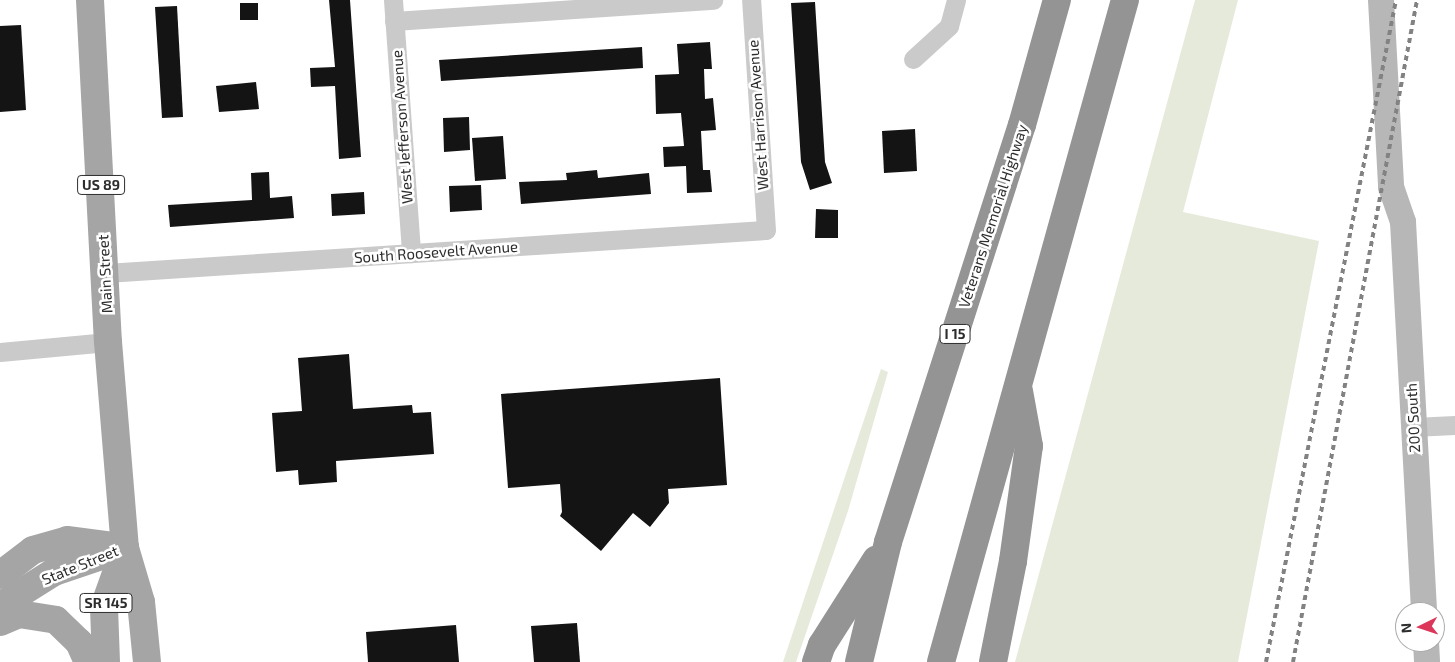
<!DOCTYPE html>
<html>
<head>
<meta charset="utf-8">
<style>
  body { margin:0 }
  #map { position:relative; width:1455px; height:662px; overflow:hidden; background:#fff; font-family:"Exo 2",sans-serif }
  div>[style] { position:absolute }
  [style*='--x'] { left:calc(var(--x)*1px); top:calc(var(--y)*1px); width:calc(var(--w)*1px); rotate:calc(var(--a)*1deg) }
  .green>* { inset:0; background:#e6eadb }
  .building>* { inset:0; background:#141414 }
  .street>* { height:19px; margin:-9.5px; padding:0 9.5px; transform-origin:9.5px; border-radius:9.5px; background:#cacaca }
  .secondary>* { height:26px; margin:-13px; padding:0 13px; transform-origin:13px; border-radius:13px; background:#b7b7b7 }
  .primary>* { height:28px; margin:-14px; padding:0 14px; transform-origin:14px; border-radius:14px; background:#a5a5a5 }
  .highway>* { height:28px; margin:-14px; padding:0 14px; transform-origin:14px; border-radius:14px; background:#949494 }
  .rail>* { height:4px; margin-top:-2px; transform-origin:0; background:repeating-linear-gradient(90deg,#828282 0 5px,transparent 0 9px) }
  span { translate:-50% -50%; white-space:nowrap; text-align:center; line-height:1.15; -webkit-text-stroke:5px #fff; paint-order:stroke }
  .shield-label span { padding:1px 4px; background:#fff; border:1px solid; border-radius:4px; -webkit-text-stroke-width:0 }
  .shield-label { font-size:14px; color:#2d2d2d; font-weight:700 }
  .street-label { font-size:15px; color:#2d2d2d }
  .north { position:absolute; left:1395px; top:602px; width:50px; height:50px; box-sizing:border-box; background:#fff; border:1px solid #ababab; border-radius:50%; rotate:266deg; font-size:14px; font-weight:700; line-height:20px; text-align:center; color:#2d2d2d }
  .north::after { content:''; display:block; margin:auto; width:18px; height:22px; background:#dd365b; clip-path:polygon(50% 0,100% 100%,50% 72%,0 100%) }
</style>
</head>
<body>
<div id="map">
  <div class="green">
    <div style="clip-path:polygon(1195px 0,1238px 0,1183px 212px,1319px 241px,1238px 662px,1015px 662px)"></div>
    <div style="clip-path:polygon(881px 369px,888px 372px,848px 511px,796px 662px,783px 662px)"></div>
  </div>
  <div class="building">
    <div style="clip-path:polygon(329px 0,350px 0,361px 157px,339px 159px,335px 86px,311px 87px,310px 68px,335px 67px)"></div>
    <div style="clip-path:polygon(815px 2px,825px 162px,832px 183px,810px 190px,801px 162px,791px 3px)"></div>
    <div style="clip-path:polygon(240px 3px,258px 3px,258px 20px,240px 20px)"></div>
    <div style="clip-path:polygon(177px 6px,183px 117px,162px 118px,155px 7px)"></div>
    <div style="clip-path:polygon(21px 25px,26px 110px,0 112px,0 26px)"></div>
    <div style="clip-path:polygon(710px 42px,712px 69px,704px 69px,705px 99px,713px 98px,716px 130px,701px 131px,703px 170px,710px 170px,712px 192px,687px 193px,686px 166px,664px 167px,663px 147px,684px 146px,681px 113px,656px 114px,655px 75px,679px 74px,677px 44px)"></div>
    <div style="clip-path:polygon(642px 47px,643px 68px,441px 81px,439px 60px)"></div>
    <div style="clip-path:polygon(256px 82px,259px 109px,219px 112px,216px 86px)"></div>
    <div style="clip-path:polygon(469px 117px,470px 150px,444px 152px,443px 118px)"></div>
    <div style="clip-path:polygon(915px 129px,917px 171px,884px 173px,882px 131px)"></div>
    <div style="clip-path:polygon(503px 136px,506px 179px,475px 181px,472px 138px)"></div>
    <div style="clip-path:polygon(597px 170px,598px 178px,649px 173px,651px 194px,521px 204px,519px 182px,567px 180px,566px 173px)"></div>
    <div style="clip-path:polygon(269px 172px,270px 198px,292px 196px,294px 218px,170px 227px,168px 205px,252px 200px,251px 173px)"></div>
    <div style="clip-path:polygon(481px 185px,482px 210px,450px 212px,449px 186px)"></div>
    <div style="clip-path:polygon(364px 192px,365px 214px,332px 216px,331px 194px)"></div>
    <div style="clip-path:polygon(816px 209px,838px 210px,838px 238px,815px 238px)"></div>
    <div style="clip-path:polygon(349px 354px,353px 409px,412px 405px,413px 413px,431px 412px,434px 454px,336px 461px,337px 482px,299px 485px,298px 470px,276px 472px,272px 413px,302px 411px,298px 358px)"></div>
    <div style="clip-path:polygon(720px 378px,727px 485px,668px 489px,669px 503px,650px 527px,633px 513px,601px 551px,560px 516px,562px 512px,560px 484px,508px 488px,501px 394px)"></div>
    <div style="clip-path:polygon(577px 623px,580px 662px,534px 662px,531px 626px)"></div>
    <div style="clip-path:polygon(456px 625px,459px 662px,368px 662px,366px 632px)"></div>
  </div>
  <div class="street">
    <div style="--x:393;--y:0;--w:254;--a:85.9"></div>
    <div style="--x:394;--y:21;--w:320;--a:-3.8"></div>
    <div style="--x:913;--y:59;--w:49;--a:-42.5"></div>
    <div style="--x:949;--y:26;--w:27;--a:-75"></div>
    <div style="--x:106;--y:273;--w:661;--a:-3.73"></div>
    <div style="--x:766;--y:230;--w:230;--a:-93.7"></div>
    <div style="--x:0;--y:352;--w:108;--a:-5.3"></div>
    <div style="--x:1413;--y:427;--w:42;--a:-2.7"></div>
  </div>
  <div class="secondary">
    <div style="--x:1381;--y:0;--w:187;--a:86.9"></div>
    <div style="--x:1391;--y:187;--w:37;--a:71"></div>
    <div style="--x:1403;--y:222;--w:391;--a:86.9"></div>
    <div style="--x:1426;--y:642;--w:20;--a:87"></div>
  </div>
  <div class="primary">
    <div style="--x:90;--y:0;--w:342;--a:87"></div>
    <div style="--x:108;--y:342;--w:207;--a:85.3"></div>
    <div style="--x:125;--y:548;--w:56;--a:73.5"></div>
    <div style="--x:141;--y:602;--w:60;--a:84.3"></div>
    <div style="--x:0;--y:575;--w:41;--a:-37.1"></div>
    <div style="--x:33;--y:550;--w:35;--a:-16"></div>
    <div style="--x:67;--y:540;--w:54;--a:7.4"></div>
    <div style="--x:0;--y:606;--w:64;--a:-32.2"></div>
    <div style="--x:54;--y:572;--w:75;--a:-18.7"></div>
    <div style="--x:0;--y:622;--w:21;--a:-23"></div>
    <div style="--x:19;--y:614;--w:37;--a:9"></div>
    <div style="--x:56;--y:620;--w:32;--a:44"></div>
    <div style="--x:79;--y:642;--w:22;--a:66"></div>
    <div style="--x:106;--y:662;--w:55;--a:-92.1"></div>
    <div style="--x:104;--y:607;--w:63;--a:-70.4"></div>
  </div>
  <div class="highway">
    <div style="--x:816;--y:662;--w:18;--a:-71"></div>
    <div style="--x:822;--y:645;--w:101;--a:-57.6"></div>
    <div style="--x:859;--y:662;--w:123;--a:-76.4"></div>
    <div style="--x:888;--y:542;--w:438;--a:-72.2"></div>
    <div style="--x:1022;--y:125;--w:130;--a:-74.4"></div>
    <div style="--x:941;--y:662;--w:687;--a:-74.47"></div>
    <div style="--x:993;--y:662;--w:103;--a:-78.8"></div>
    <div style="--x:1013;--y:561;--w:116;--a:-82.1"></div>
    <div style="--x:1029;--y:446;--w:56;--a:-100.3"></div>
  </div>
  <div class="rail">
    <div style="--x:1266;--y:662;--w:675;--a:-78.89"></div>
    <div style="--x:1293;--y:662;--w:674;--a:-79.39"></div>
  </div>
  <div class="shield-label">
    <span style="left:101px;top:185px">US 89</span>
    <span style="left:955px;top:334px">I 15</span>
    <span style="left:106px;top:603px">SR 145</span>
  </div>
  <div class="street-label">
    <span style="left:758px;top:115px;rotate:-94deg">West Harrison Avenue</span>
    <span style="left:402px;top:127px;rotate:-94deg">West Jefferson Avenue</span>
    <span style="left:993px;top:216px;rotate:-72deg">Veterans Memorial Highway</span>
    <span style="left:436px;top:252px;rotate:-4deg">South Roosevelt Avenue</span>
    <span style="left:105px;top:274px;rotate:-93deg">Main Street</span>
    <span style="left:1413px;top:418px;rotate:-93deg">200 South</span>
    <span style="left:80px;top:565px;rotate:-22deg">State Street</span>
  </div>
  <div class="north">N</div>
</div>
</body>
</html>
